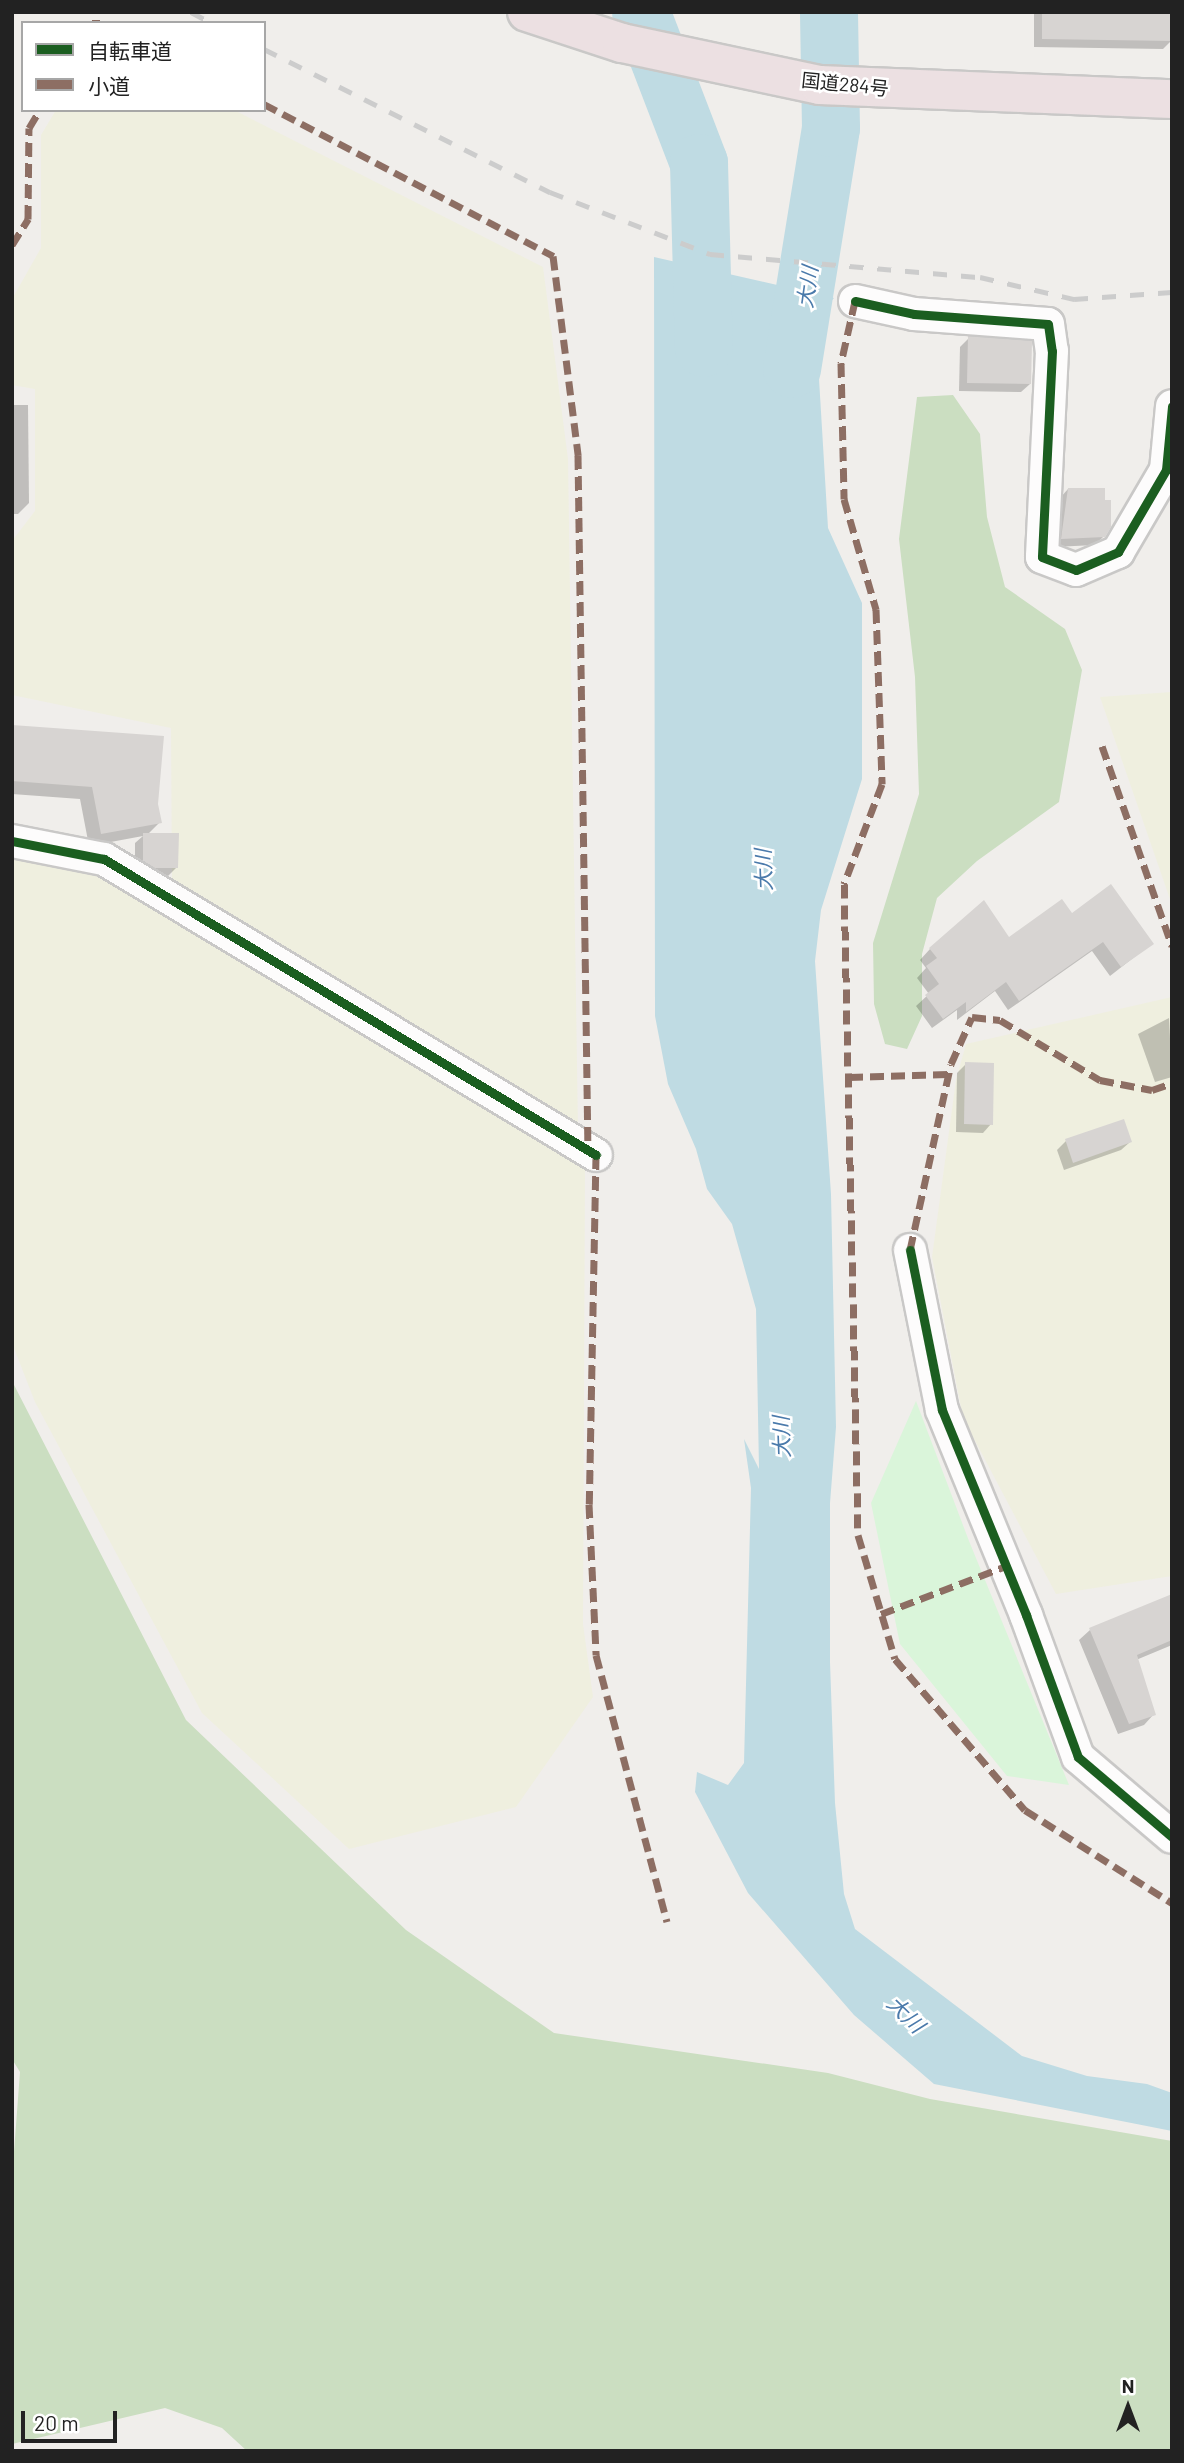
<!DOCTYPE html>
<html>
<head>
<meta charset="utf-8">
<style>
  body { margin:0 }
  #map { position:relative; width:1184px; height:2463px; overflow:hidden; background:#f0eeeb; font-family:Barlow,"Noto Sans JP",sans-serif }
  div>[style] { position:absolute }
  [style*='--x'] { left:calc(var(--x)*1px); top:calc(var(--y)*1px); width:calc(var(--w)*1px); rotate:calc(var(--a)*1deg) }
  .farmland>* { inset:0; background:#efefdf }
  .forest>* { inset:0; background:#cbdec1 }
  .park>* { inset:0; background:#daf5da }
  .water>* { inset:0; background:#bfdbe3 }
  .shadow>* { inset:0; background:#0003 }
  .river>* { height:58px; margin:-29px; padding:0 29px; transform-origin:29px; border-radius:29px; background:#bfdbe3 }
  .building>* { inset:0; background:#d7d4d2 }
  .roads { filter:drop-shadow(2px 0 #c9c8c7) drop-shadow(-2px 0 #c9c8c7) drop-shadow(0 2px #c9c8c7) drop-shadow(0 -2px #c9c8c7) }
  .street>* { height:32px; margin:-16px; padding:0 16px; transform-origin:16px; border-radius:16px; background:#fdfcfc }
  .highway>* { height:38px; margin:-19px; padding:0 19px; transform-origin:19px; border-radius:19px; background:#ece0e2 }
  .rail>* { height:5px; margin-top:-2.5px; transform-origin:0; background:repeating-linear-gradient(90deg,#ccc 0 14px,transparent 0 28px) }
  .quiet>* { height:7px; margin-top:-3.5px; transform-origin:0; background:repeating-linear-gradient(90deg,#8d6e63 0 14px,transparent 0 21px) }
  .cycleway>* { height:9px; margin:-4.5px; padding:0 4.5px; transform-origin:4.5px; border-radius:4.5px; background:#1b5e20 }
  span { translate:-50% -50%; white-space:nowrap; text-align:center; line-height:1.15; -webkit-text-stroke:5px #fff; paint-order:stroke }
  .street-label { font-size:19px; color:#222 }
  .water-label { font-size:21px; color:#4a7aab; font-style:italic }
  .frame { position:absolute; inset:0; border:14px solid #222; pointer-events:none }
  .legend { position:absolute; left:21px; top:21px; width:245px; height:91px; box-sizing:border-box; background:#fff; border:2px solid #a7a7a7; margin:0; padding:9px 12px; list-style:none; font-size:21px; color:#222 }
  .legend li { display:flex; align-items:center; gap:14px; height:35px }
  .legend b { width:35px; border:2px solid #a7a7a7 }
  .north { position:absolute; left:1093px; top:2372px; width:70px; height:70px; -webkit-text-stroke:5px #fff; paint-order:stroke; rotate:0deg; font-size:19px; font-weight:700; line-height:28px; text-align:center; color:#222 }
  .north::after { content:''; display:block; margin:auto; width:24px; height:32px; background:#222; clip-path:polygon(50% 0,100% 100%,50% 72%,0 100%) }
  .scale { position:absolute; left:21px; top:2411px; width:96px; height:32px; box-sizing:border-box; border:4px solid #222; border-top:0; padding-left:9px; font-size:21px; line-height:24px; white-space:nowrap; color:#222; -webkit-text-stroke:5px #fff; paint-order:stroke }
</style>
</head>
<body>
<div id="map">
  <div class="farmland">
    <div style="clip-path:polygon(56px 110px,234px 110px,543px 267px,568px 459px,578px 1132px,172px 887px,171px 728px,12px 695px,12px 541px,35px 511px,35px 389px,12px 385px,12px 299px,41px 248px,41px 135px)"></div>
    <div style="clip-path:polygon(1172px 692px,1172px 905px,1100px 697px)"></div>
    <div style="clip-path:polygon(12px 858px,99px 874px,585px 1166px,583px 1624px,593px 1697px,516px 1807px,349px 1849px,202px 1713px,35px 1402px,12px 1343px)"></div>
    <div style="clip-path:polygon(1172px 997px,1172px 1576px,1056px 1594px,963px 1418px,932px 1257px,956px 1080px,966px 1044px)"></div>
  </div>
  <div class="forest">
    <div style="clip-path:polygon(953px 395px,980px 434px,987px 517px,1005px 587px,1065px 629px,1082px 670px,1059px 802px,977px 861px,937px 898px,922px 954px,922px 1016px,907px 1049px,885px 1044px,874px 1004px,873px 943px,919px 794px,915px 677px,899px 539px,917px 397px)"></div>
    <div style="clip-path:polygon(12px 1381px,186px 1720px,406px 1930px,554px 2033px,828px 2073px,930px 2099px,1172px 2141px,1172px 2451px,247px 2451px,222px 2428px,165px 2408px,12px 2444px,12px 2178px,20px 2072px,12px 2059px)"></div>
  </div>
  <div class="park">
    <div style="clip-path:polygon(916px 1401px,969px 1541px,1069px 1785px,1007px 1776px,900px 1644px,871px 1503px)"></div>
  </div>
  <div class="water">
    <div style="clip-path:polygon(654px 257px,834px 298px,821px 312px,818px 362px,828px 528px,862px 603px,862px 779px,821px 910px,815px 961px,831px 1194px,836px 1427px,830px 1503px,830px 1662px,835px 1803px,844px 1894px,855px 1929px,1022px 2056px,1087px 2076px,1147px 2084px,1172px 2093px,1172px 2131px,934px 2084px,854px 2015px,748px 1893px,695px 1792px,697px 1772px,728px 1785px,744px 1763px,751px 1488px,744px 1439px,759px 1469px,756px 1309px,732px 1224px,707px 1189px,696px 1149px,668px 1084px,655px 1016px)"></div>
  </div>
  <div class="shadow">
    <div style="clip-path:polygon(1034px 12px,1172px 12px,1172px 40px,1163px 49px,1034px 47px)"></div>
    <div style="clip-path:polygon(969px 338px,1030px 384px,1021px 392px,959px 391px,960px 347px)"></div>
    <div style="clip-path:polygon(12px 405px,28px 405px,29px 503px,18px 514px,12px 514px)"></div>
    <div style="clip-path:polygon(1068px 489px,1103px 502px,1104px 536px,1095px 545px,1054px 547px,1060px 498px)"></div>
    <div style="clip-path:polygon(12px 737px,156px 804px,160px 822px,148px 834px,176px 868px,168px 876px,145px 876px,135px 869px,135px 843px,143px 836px,89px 846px,80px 799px,12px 794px)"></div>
    <div style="clip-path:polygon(1071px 915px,1151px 944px,1110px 976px,1092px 951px,1008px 1010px,995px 991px,957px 1020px,957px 1010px,932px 1028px,916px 1006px,929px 994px,917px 978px,926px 968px,920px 960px,930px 949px,1008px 940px)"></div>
    <div style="clip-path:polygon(1169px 1018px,1172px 1077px,1155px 1082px,1138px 1034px)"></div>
    <div style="clip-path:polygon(966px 1064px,991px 1124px,983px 1133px,956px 1132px,957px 1073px)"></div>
    <div style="clip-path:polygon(1066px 1141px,1130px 1142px,1121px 1150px,1064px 1170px,1057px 1150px)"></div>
    <div style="clip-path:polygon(1172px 1596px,1172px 1645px,1136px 1660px,1154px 1714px,1144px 1725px,1118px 1734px,1079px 1640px,1090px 1630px)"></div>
  </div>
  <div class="river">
    <div style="--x:641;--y:12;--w:162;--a:69"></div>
    <div style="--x:699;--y:163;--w:185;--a:88.5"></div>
    <div style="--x:792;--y:369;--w:244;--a:-80.8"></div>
    <div style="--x:831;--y:128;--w:116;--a:-91"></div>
  </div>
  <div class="building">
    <div style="clip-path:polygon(1042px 12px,1172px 12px,1172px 41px,1042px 39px)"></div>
    <div style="clip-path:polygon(968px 336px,1032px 341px,1031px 384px,967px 383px)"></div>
    <div style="clip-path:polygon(1068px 488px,1105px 488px,1105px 500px,1111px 500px,1111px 527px,1105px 537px,1061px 539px)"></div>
    <div style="clip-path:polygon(12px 725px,164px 736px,158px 804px,162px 823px,101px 834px,92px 787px,12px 781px)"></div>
    <div style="clip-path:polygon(143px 833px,179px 833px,178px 868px,155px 868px,143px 861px)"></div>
    <div style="clip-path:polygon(1111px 884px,1154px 944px,1121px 967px,1103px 942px,1019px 1001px,1006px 982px,966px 1012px,966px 1002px,943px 1019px,925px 995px,939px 984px,926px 966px,937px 958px,929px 948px,984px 900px,1009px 937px,1062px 899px,1072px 913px)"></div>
    <div style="clip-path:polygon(965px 1062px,994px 1063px,993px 1125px,964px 1124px)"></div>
    <div style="clip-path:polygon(1124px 1119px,1132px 1142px,1073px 1163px,1065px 1139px)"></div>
    <div style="clip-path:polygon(1172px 1594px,1172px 1640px,1137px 1655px,1156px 1715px,1129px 1724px,1089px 1628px)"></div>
  </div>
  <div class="roads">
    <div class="street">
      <div style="--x:855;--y:301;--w:60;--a:12.4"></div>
      <div style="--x:914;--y:314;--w:134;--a:4.3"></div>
      <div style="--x:1048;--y:324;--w:27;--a:82"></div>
      <div style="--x:1052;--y:351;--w:206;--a:92.8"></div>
      <div style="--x:1042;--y:557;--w:36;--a:21"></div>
      <div style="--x:1076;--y:570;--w:46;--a:-23.2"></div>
      <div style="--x:1118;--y:552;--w:95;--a:-59.7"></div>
      <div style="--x:1166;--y:470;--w:64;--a:-84.6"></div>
      <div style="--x:12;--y:841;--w:94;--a:11.1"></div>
      <div style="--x:104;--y:859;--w:574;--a:31.03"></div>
      <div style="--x:910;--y:1250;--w:163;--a:78.7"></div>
      <div style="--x:942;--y:1410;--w:222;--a:67.7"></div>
      <div style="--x:1026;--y:1615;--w:151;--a:69.9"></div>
      <div style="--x:1078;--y:1757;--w:123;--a:40.4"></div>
    </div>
    <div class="highway">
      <div style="--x:527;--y:12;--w:100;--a:18.1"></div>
      <div style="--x:622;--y:43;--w:202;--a:12"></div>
      <div style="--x:820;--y:85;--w:352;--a:2.3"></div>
    </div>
  </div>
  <div class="rail">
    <div style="--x:191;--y:12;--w:24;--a:28"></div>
    <div style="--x:264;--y:49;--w:320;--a:26.6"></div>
    <div style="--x:550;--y:192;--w:172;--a:21.2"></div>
    <div style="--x:710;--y:254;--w:271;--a:4.9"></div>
    <div style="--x:980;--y:277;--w:97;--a:13.2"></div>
    <div style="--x:1074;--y:299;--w:98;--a:-4.1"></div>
  </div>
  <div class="quiet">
    <div style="--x:92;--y:23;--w:8;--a:0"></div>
    <div style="--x:264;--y:104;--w:327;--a:27.7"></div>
    <div style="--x:553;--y:256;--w:201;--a:82.8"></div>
    <div style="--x:578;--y:455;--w:696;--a:89.18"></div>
    <div style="--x:12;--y:245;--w:31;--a:-58"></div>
    <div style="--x:28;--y:219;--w:91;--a:-89.4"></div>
    <div style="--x:29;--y:128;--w:21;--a:-59"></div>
    <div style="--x:855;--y:301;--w:64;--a:102.7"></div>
    <div style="--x:841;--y:363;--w:136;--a:88.7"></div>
    <div style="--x:844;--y:499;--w:115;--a:73.8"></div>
    <div style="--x:876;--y:609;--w:175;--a:88"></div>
    <div style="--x:882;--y:784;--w:107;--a:110.8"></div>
    <div style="--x:844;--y:884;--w:651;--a:88.77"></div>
    <div style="--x:858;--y:1535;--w:129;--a:73.4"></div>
    <div style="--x:895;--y:1659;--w:199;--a:49.3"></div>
    <div style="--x:1025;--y:1810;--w:174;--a:32.3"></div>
    <div style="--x:1102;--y:746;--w:212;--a:70.7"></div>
    <div style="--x:849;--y:1077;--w:99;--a:-1.7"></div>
    <div style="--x:596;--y:1155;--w:349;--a:91.1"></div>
    <div style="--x:589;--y:1504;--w:151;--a:87.3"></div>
    <div style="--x:596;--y:1655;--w:276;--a:75.1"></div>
    <div style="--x:910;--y:1250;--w:190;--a:-77.6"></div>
    <div style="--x:951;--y:1064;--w:51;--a:-65.9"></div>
    <div style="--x:972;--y:1017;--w:28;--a:6"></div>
    <div style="--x:1000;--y:1020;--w:117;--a:31"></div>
    <div style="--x:1100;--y:1080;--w:53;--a:10.9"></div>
    <div style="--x:1152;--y:1090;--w:21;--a:-19"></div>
    <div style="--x:881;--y:1614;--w:134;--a:-21"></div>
  </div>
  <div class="cycleway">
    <div style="--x:855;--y:301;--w:60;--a:12.4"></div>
    <div style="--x:914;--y:314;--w:134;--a:4.3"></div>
    <div style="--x:1048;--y:324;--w:27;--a:82"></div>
    <div style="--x:1052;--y:351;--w:206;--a:92.8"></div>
    <div style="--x:1042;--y:557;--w:36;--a:21"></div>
    <div style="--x:1076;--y:570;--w:46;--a:-23.2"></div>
    <div style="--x:1118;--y:552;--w:95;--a:-59.7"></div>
    <div style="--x:1166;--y:470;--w:64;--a:-84.6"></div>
    <div style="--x:12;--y:841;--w:94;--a:11.1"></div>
    <div style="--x:104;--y:859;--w:574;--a:31.03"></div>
    <div style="--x:910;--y:1250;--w:163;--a:78.7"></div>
    <div style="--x:942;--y:1410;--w:222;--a:67.7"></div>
    <div style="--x:1026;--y:1615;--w:151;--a:69.9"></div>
    <div style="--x:1078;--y:1757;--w:123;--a:40.4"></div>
  </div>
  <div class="street-label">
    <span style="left:845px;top:84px;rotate:6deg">国道284号</span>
  </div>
  <div class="water-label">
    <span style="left:807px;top:287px;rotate:-82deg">大川</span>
    <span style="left:763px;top:870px;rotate:-92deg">大川</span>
    <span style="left:781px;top:1437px;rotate:-92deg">大川</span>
    <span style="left:906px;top:2014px;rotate:44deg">大川</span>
  </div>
  <div class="frame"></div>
  <ul class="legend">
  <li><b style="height:9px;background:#1b5e20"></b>自転車道</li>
  <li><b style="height:9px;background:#8d6e63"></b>小道</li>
  </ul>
  <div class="north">N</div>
  <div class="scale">20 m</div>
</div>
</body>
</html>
